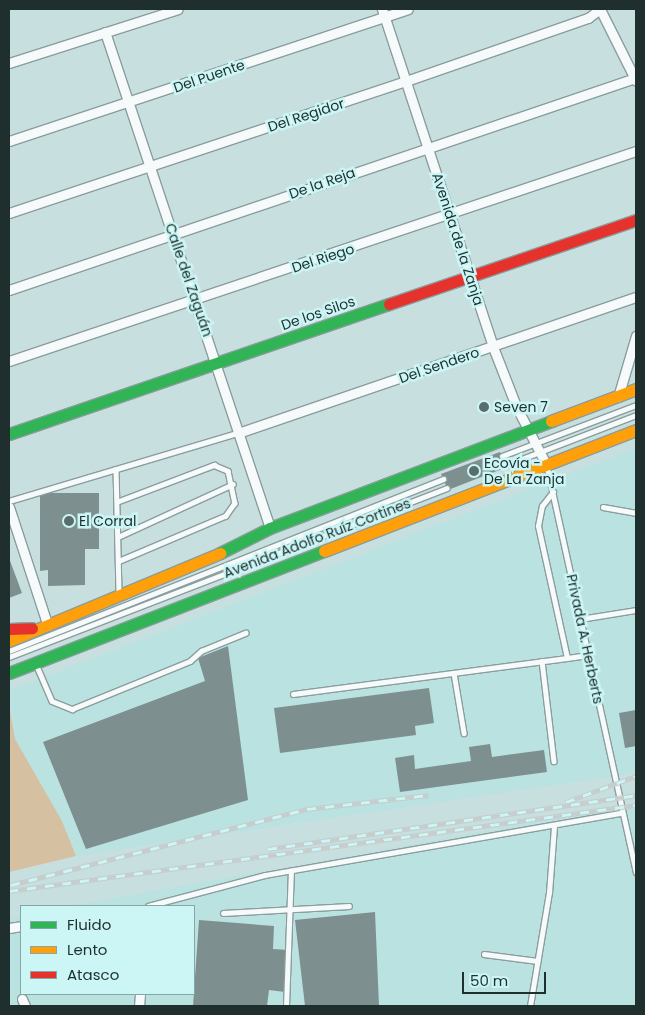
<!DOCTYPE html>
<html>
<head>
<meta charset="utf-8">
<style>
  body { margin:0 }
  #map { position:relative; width:645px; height:1015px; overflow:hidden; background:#c8dfdf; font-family:Poppins,sans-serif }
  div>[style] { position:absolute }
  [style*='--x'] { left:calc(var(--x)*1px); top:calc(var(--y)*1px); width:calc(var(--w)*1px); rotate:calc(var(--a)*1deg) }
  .built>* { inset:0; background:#bae2e1 }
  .green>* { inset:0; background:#d5c0a1 }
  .building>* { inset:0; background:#7d8f8f }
  .roads { filter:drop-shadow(1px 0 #8b9d9d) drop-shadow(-1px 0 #8b9d9d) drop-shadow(0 1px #8b9d9d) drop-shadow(0 -1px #8b9d9d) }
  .lane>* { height:4.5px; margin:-2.25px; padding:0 2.25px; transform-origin:2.25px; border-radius:2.25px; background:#f7fafa }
  .street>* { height:9px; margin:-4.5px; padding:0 4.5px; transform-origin:4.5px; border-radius:4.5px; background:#f7fafa }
  .fast>* { height:11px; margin:-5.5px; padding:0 5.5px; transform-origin:5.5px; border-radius:5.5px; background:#30b455 }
  .slow>* { height:11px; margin:-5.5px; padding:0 5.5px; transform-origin:5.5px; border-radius:5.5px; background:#ff9f0a }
  .jam>* { height:11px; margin:-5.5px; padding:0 5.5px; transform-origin:5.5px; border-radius:5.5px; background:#e5322d }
  .rail>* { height:5px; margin-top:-2.5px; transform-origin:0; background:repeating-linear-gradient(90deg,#cbf6f5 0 9px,#c6cdcd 0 18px); box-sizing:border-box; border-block:1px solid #c6cdcd }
  .dots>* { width:14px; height:14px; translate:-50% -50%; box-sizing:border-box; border:2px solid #cbf6f5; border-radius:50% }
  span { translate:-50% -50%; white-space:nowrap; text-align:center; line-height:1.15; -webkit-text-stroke:5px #cbf6f5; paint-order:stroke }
  .street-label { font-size:14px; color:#1e2f2e }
  .poi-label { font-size:14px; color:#1e2f2e }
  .left { translate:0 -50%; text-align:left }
  .frame { position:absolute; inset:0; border:10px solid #1e2f2e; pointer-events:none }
  .legend { position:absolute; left:20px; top:905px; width:175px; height:90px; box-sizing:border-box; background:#cbf6f5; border:1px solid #86a6a5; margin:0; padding:6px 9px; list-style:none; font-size:15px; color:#1e2f2e }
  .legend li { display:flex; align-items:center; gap:10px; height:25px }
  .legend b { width:25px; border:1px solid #86a6a5 }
  .scale { position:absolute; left:462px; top:972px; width:84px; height:22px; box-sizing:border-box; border:2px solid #1e2f2e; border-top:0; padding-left:6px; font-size:15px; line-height:18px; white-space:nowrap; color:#1e2f2e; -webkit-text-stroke:4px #cbf6f5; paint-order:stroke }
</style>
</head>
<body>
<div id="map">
  <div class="built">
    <div style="clip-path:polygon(636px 448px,636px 773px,76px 856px,62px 821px,15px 739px,9px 691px)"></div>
    <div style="clip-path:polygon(636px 804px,636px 1006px,9px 1006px,9px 918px,21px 915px,21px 994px,194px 994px,194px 906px,71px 906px)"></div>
  </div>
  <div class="green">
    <div style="clip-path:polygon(9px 705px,15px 739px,62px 821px,76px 856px,9px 872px)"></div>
  </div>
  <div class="building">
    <div style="clip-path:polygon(500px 452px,507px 467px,448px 490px,441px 474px)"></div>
    <div style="clip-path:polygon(40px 493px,99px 493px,99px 549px,85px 549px,85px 585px,48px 586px,48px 570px,40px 571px)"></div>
    <div style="clip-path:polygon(9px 558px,22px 593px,9px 598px)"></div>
    <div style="clip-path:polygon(228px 646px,248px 800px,86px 849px,43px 742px,205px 681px,198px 658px)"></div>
    <div style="clip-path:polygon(429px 688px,434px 723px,415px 726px,416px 735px,280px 753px,274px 708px)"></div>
    <div style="clip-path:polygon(636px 710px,636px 746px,625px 748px,619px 713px)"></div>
    <div style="clip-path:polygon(490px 744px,492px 757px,544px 750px,547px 772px,400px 792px,395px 758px,414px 755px,415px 769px,471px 761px,469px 747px)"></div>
    <div style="clip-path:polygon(375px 912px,379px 1006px,305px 1006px,295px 920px)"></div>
    <div style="clip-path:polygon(199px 920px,274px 926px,273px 949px,289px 950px,285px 992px,269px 990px,267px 1006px,193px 1006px)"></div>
  </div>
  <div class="roads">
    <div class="lane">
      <div style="--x:502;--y:456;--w:143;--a:-20.8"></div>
      <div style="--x:506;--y:465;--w:139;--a:-21"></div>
      <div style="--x:547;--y:466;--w:416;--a:77.6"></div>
      <div style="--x:116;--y:469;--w:123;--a:88.6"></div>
      <div style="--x:9;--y:501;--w:241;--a:-16.6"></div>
      <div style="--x:119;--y:501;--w:102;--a:-20.8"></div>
      <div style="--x:214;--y:465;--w:15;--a:23"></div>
      <div style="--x:228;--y:471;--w:33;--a:78"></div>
      <div style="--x:235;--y:503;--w:16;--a:125"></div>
      <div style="--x:226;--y:516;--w:115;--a:157"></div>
      <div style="--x:603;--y:507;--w:34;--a:10"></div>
      <div style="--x:120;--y:536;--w:124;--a:-24.7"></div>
      <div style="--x:580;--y:619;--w:57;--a:-9.1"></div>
      <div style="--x:9;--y:651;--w:467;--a:-21.6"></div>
      <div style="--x:9;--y:657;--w:469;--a:-21.1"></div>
      <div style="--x:567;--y:658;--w:21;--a:-8"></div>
      <div style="--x:542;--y:661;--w:101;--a:83.2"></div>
      <div style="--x:36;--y:664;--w:40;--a:66.6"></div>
      <div style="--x:52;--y:701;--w:22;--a:22"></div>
      <div style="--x:72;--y:709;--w:127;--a:-22.1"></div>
      <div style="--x:190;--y:661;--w:15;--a:-42"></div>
      <div style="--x:201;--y:651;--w:48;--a:-22.2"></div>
      <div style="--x:454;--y:673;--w:61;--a:80.5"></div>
      <div style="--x:293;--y:694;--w:276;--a:-7.5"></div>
      <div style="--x:567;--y:658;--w:135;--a:-102.4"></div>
      <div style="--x:538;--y:526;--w:20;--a:-79"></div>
      <div style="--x:542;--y:506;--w:18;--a:-52"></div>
      <div style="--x:148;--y:906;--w:121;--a:-14.8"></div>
      <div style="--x:265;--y:875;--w:362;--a:-9.9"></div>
      <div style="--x:223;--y:913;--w:126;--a:-3.2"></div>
      <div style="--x:484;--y:954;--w:54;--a:7.4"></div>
      <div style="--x:286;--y:1006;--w:135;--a:-87.9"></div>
      <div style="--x:530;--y:1006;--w:115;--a:-80.5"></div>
      <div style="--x:549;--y:893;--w:67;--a:-85.7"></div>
    </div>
    <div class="street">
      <div style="--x:382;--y:9;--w:356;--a:71.8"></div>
      <div style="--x:493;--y:347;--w:63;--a:68.7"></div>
      <div style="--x:516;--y:406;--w:65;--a:62.7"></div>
      <div style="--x:600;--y:9;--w:80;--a:63.4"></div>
      <div style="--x:105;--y:32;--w:523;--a:71.6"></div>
      <div style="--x:9;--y:63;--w:177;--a:-17.7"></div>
      <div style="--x:9;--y:141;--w:420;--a:-18.3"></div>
      <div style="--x:9;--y:213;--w:418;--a:-18.4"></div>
      <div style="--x:406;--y:81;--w:193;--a:-19.1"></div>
      <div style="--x:588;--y:18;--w:15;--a:-37"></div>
      <div style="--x:9;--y:290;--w:661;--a:-18.71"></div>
      <div style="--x:9;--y:361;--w:661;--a:-18.52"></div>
      <div style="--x:618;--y:397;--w:64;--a:-73.6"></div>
      <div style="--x:241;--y:432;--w:417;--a:-18.9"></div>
      <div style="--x:9;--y:507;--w:125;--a:71.9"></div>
      <div style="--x:9;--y:928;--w:12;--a:-9"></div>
      <div style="--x:22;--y:999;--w:8;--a:67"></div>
      <div style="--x:139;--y:1006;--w:12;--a:-85"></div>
    </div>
    <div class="fast">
      <div style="--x:9;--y:434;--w:402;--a:-18.9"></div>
      <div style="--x:220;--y:553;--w:56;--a:-26.6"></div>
      <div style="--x:270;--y:528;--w:301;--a:-20.8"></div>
      <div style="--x:9;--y:673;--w:338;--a:-21.2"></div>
    </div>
    <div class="slow">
      <div style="--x:551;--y:421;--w:91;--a:-20.6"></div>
      <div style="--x:324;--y:551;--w:335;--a:-21.2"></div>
      <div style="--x:9;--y:641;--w:229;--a:-22.6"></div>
    </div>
    <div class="jam">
      <div style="--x:389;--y:304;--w:261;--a:-18.8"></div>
      <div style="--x:9;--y:629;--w:23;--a:-2"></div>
    </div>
  </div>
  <div class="rail">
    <div style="--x:566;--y:802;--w:75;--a:-20.4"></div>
    <div style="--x:268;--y:849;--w:372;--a:-8.3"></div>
    <div style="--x:11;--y:885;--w:306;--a:-14.4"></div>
    <div style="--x:307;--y:809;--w:122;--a:-6.6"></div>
    <div style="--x:9;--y:891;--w:633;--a:-7.81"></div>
  </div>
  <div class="dots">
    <div style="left:484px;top:407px;background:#5a6d6c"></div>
    <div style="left:474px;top:471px;background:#5a6d6c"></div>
    <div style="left:69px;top:521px;background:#5a6d6c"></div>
  </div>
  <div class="street-label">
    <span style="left:209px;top:76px;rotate:-19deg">Del Puente</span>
    <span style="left:306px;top:115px;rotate:-18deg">Del Regidor</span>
    <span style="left:322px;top:183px;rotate:-19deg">De la Reja</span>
    <span style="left:458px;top:239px;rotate:72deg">Avenida de la Zanja</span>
    <span style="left:323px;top:258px;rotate:-18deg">Del Riego</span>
    <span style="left:189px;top:280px;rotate:71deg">Calle del Zaguán</span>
    <span style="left:318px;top:313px;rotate:-19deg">De los Silos</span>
    <span style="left:439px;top:365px;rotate:-19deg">Del Sendero</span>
    <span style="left:317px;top:538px;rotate:-21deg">Avenida Adolfo Ruíz Cortines</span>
    <span style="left:585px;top:639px;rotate:78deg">Privada A. Herberts</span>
  </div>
  <div class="poi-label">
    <span class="left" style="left:494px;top:407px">Seven 7</span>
    <span class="left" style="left:484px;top:471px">Ecovía -<br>De La Zanja</span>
    <span class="left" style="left:79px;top:521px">El Corral</span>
  </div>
  <div class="frame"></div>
  <ul class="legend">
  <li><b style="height:6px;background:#30b455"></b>Fluido</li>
  <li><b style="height:6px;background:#ff9f0a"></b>Lento</li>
  <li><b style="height:6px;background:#e5322d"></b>Atasco</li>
  </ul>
  <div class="scale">50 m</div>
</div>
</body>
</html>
